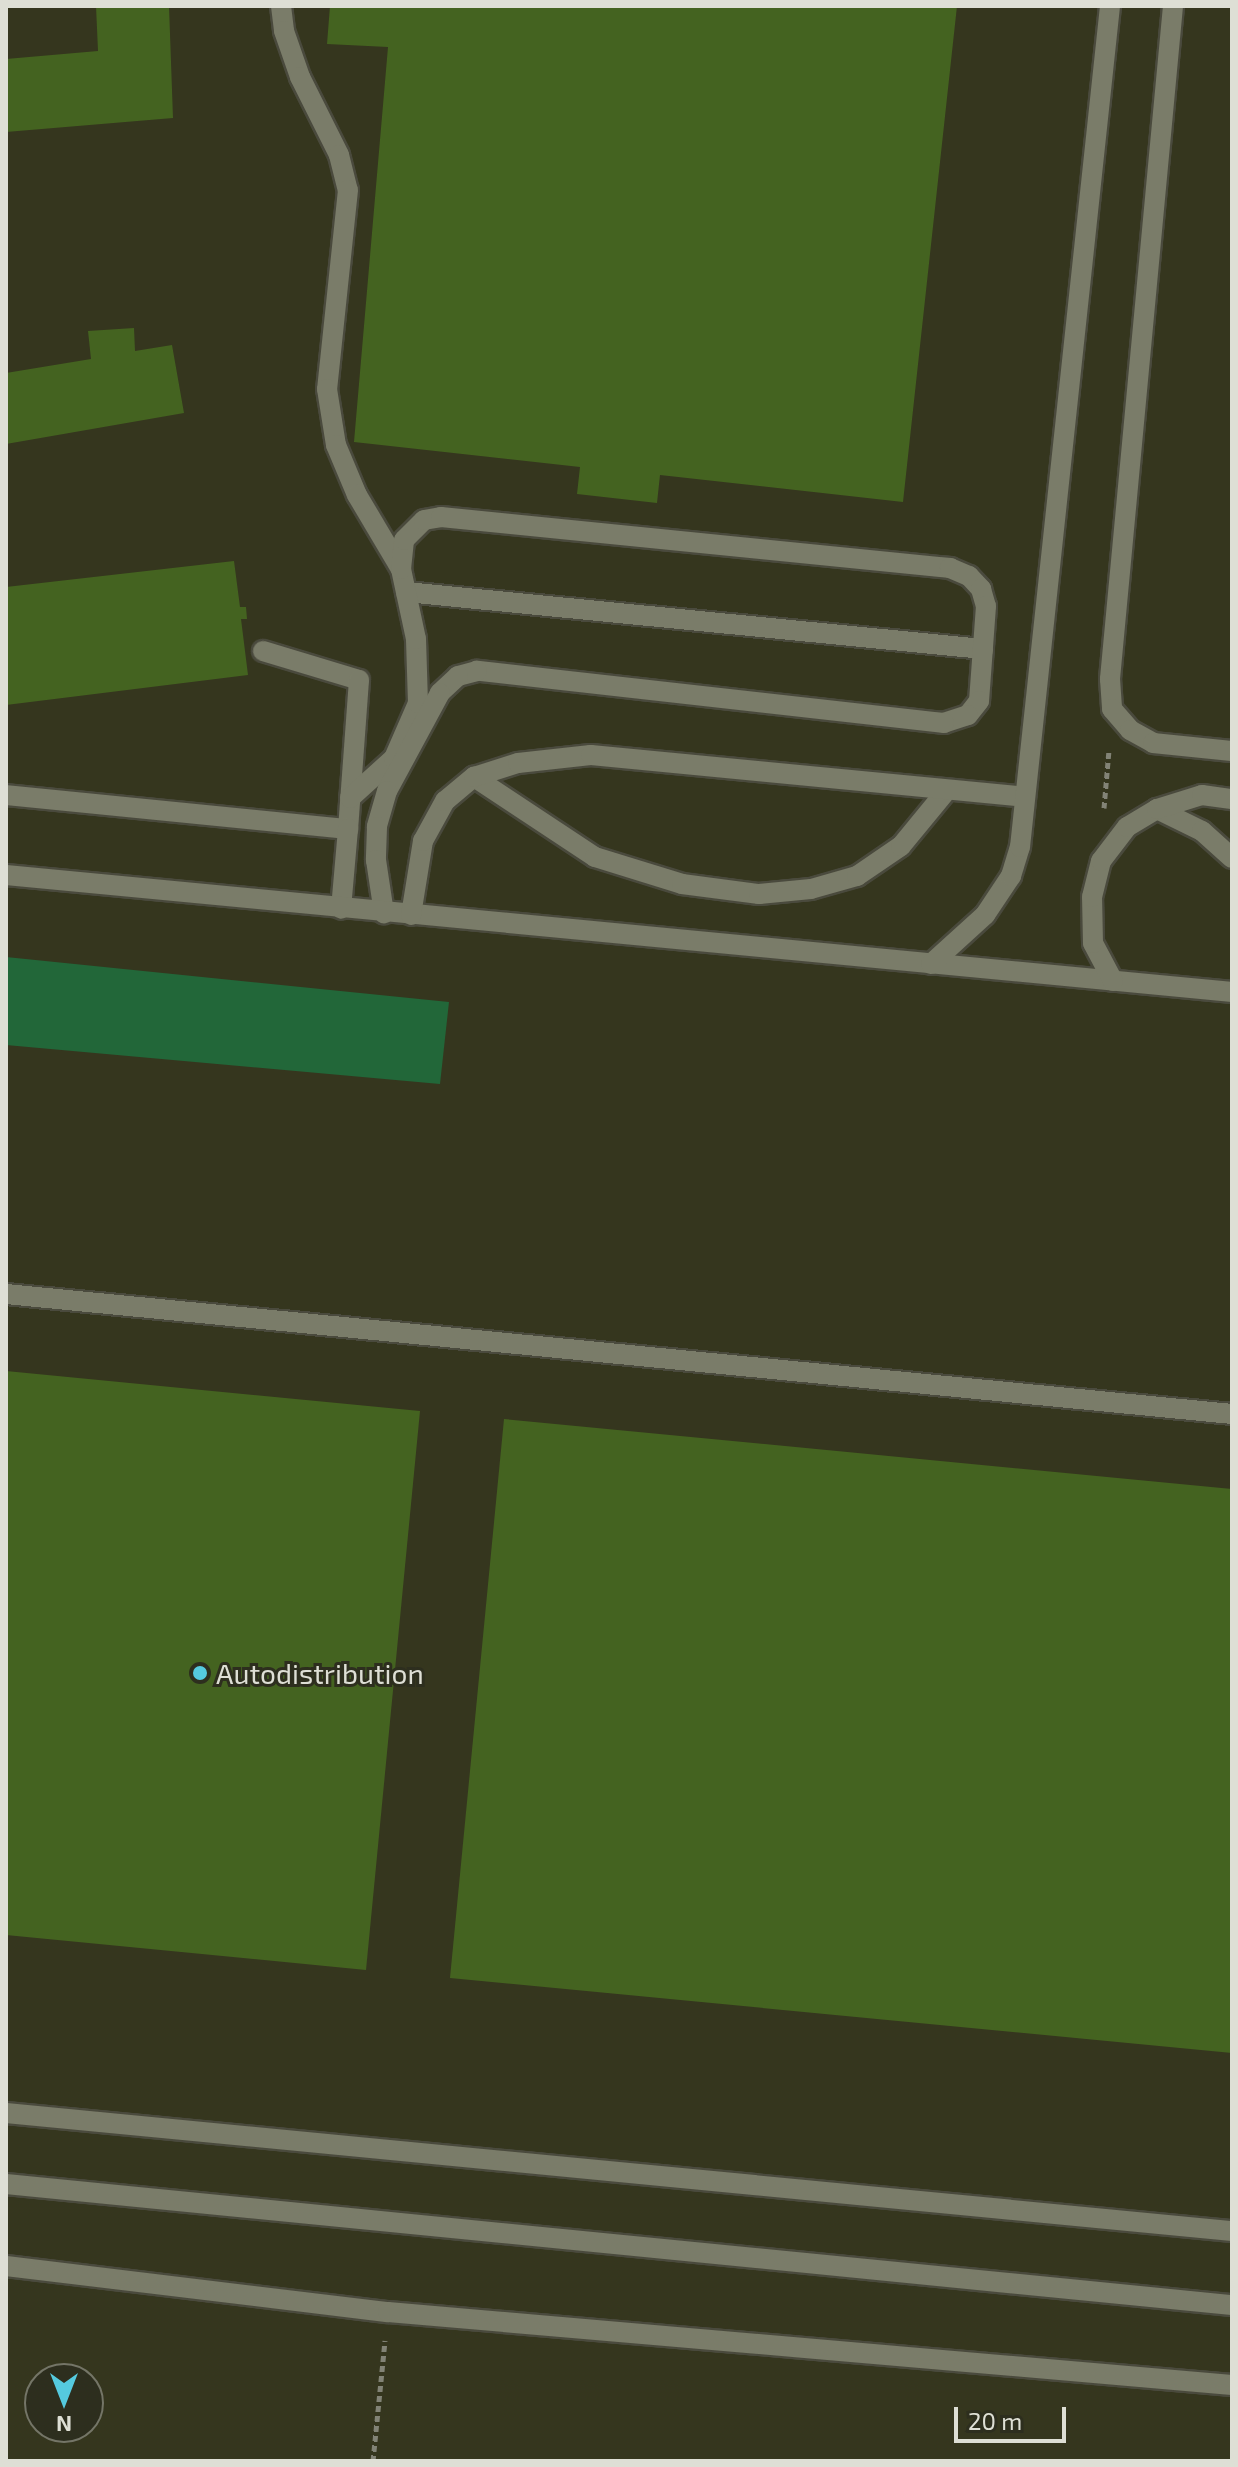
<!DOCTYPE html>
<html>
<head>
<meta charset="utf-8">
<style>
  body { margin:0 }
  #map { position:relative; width:1238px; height:2467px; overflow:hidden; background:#2d2e1e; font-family:"Exo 2",sans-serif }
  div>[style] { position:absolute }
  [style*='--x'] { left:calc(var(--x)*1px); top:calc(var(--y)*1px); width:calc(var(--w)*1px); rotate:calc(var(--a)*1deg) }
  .built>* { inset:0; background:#35361e }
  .water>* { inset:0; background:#226739 }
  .building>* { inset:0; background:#446320 }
  .path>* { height:5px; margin-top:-2.5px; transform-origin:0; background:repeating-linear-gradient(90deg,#828376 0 6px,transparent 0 10px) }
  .roads { filter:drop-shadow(2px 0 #4a4a3d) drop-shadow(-2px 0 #4a4a3d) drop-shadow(0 2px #4a4a3d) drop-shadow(0 -2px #4a4a3d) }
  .service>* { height:20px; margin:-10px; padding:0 10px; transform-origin:10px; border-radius:10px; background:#7a7c69 }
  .dots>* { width:22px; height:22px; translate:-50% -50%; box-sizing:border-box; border:4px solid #2d2e1e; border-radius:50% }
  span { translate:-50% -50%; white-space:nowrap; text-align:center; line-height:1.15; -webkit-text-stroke:6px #2d2e1e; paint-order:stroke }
  .poi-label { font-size:28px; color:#dedfd5 }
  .left { translate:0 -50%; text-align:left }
  .frame { position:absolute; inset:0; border:8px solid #dedfd5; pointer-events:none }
  .north { position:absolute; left:24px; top:2363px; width:80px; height:80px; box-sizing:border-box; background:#2d2e1e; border:2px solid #747567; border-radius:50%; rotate:180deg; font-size:22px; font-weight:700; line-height:32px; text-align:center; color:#dedfd5 }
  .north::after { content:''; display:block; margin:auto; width:28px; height:36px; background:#55cadf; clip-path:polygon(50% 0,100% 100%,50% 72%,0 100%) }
  .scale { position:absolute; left:954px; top:2407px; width:112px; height:36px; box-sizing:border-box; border:4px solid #dedfd5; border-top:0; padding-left:10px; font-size:24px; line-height:28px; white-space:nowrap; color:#dedfd5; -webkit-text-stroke:6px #2d2e1e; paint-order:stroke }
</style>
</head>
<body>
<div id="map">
  <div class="built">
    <div style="clip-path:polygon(evenodd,6px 6px,1232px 6px,1232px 2461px,6px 2461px,6px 6px,40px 2379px,88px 2379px,88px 2427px,40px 2427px,40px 2379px)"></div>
  </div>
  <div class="water">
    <div style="clip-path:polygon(6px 957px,449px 1002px,440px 1084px,6px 1045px)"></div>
  </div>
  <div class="building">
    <div style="clip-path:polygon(96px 6px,169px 6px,173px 118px,6px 132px,6px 59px,98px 51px)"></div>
    <div style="clip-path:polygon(330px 6px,957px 6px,903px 502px,660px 475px,657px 503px,577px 494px,580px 467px,354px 442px,388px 47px,327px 44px)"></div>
    <div style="clip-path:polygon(134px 328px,135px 351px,172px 345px,184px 413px,6px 444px,6px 373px,91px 359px,88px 331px)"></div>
    <div style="clip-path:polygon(234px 561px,240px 607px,246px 607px,247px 619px,241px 619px,248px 675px,6px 705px,6px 587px)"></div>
    <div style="clip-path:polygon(6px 1371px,420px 1411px,366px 1970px,6px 1935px)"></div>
    <div style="clip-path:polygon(504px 1419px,1232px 1489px,1232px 2053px,450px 1978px)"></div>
  </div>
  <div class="path">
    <div style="--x:1104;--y:808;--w:58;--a:-85.1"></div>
    <div style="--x:373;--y:2461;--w:121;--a:-84.3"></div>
  </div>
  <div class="roads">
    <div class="service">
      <div style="--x:281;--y:6;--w:25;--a:83"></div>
      <div style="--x:284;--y:31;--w:49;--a:70.8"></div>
      <div style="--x:300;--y:77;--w:87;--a:63.4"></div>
      <div style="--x:339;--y:155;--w:36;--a:76"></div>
      <div style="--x:348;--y:190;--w:200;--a:96"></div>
      <div style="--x:327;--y:389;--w:57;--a:80.9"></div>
      <div style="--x:336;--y:445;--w:54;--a:67.2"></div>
      <div style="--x:357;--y:495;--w:86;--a:59.3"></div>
      <div style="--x:1173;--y:6;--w:676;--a:95.35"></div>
      <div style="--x:1110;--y:679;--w:30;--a:86"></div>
      <div style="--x:1112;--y:709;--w:28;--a:49"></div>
      <div style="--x:1130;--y:730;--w:26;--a:29"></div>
      <div style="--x:1153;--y:743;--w:79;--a:5.8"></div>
      <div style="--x:406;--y:592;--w:580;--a:5.64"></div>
      <div style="--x:263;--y:651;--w:100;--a:16.8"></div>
      <div style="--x:359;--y:680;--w:149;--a:94.2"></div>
      <div style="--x:474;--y:777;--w:145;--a:33.5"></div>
      <div style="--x:595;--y:857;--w:91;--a:17.2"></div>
      <div style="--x:682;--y:884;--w:78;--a:7.4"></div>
      <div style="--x:759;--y:894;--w:52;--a:-5.5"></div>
      <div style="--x:811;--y:889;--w:48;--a:-15.8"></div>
      <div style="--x:857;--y:876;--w:53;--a:-34.3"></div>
      <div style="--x:901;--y:846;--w:72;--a:-50.6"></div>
      <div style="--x:6;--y:795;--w:344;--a:5.7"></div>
      <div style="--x:348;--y:829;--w:80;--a:95"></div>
      <div style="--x:350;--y:798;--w:59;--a:-42.3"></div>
      <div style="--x:394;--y:758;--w:60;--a:-66.4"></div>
      <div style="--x:418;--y:703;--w:64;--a:-91.8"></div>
      <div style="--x:416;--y:639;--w:72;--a:-102.1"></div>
      <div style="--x:401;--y:569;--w:29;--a:-84"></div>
      <div style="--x:404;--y:540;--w:28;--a:-45"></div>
      <div style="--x:424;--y:520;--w:17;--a:-10"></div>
      <div style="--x:441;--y:517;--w:512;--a:5.72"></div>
      <div style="--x:950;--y:568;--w:21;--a:23"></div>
      <div style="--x:969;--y:576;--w:18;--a:47"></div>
      <div style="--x:981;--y:589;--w:18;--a:74"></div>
      <div style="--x:986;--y:606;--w:95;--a:94.2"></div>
      <div style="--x:979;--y:701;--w:18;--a:128"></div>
      <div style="--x:968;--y:715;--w:25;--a:162"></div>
      <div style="--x:944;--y:723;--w:470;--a:-173.6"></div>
      <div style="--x:477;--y:671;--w:20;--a:165"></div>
      <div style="--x:458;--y:676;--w:25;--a:137"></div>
      <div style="--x:440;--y:693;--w:111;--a:118.4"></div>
      <div style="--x:387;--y:791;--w:37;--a:106"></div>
      <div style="--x:377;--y:827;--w:33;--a:92"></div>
      <div style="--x:376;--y:860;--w:54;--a:81.4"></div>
      <div style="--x:1157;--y:809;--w:50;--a:26.1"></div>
      <div style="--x:1202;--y:831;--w:40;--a:42"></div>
      <div style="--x:6;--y:875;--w:1232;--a:5.45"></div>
      <div style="--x:411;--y:915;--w:75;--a:-80.8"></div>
      <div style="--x:423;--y:841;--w:46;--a:-61.2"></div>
      <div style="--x:445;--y:801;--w:38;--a:-40"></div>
      <div style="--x:474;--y:777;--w:46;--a:-17.7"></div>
      <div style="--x:518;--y:763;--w:73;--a:-6.3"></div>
      <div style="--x:591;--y:755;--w:436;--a:5.5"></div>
      <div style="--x:931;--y:964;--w:73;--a:-42.2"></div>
      <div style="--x:985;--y:915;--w:47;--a:-56.3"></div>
      <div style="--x:1011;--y:876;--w:30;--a:-73"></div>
      <div style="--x:1020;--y:847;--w:846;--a:-83.89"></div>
      <div style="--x:1113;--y:981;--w:43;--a:-117.8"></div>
      <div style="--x:1093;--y:943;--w:46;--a:-91.2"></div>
      <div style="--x:1092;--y:897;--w:37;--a:-76"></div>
      <div style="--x:1101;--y:861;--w:43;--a:-52.6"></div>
      <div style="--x:1127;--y:827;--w:35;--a:-31"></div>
      <div style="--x:1157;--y:809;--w:47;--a:-17.3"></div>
      <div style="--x:1202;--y:795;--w:30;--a:8"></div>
      <div style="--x:6;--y:1294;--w:1232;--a:5.59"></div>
      <div style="--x:6;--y:2113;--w:1232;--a:5.5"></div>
      <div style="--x:6;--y:2184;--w:1232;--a:5.64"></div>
      <div style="--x:6;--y:2266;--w:385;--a:6.9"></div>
      <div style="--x:388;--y:2312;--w:847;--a:4.94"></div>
    </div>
  </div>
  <div class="dots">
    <div style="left:200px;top:1673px;background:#55cadf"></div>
  </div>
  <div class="poi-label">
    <span class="left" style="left:216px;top:1673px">Autodistribution</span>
  </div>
  <div class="frame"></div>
  <div class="north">N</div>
  <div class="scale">20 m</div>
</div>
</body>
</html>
